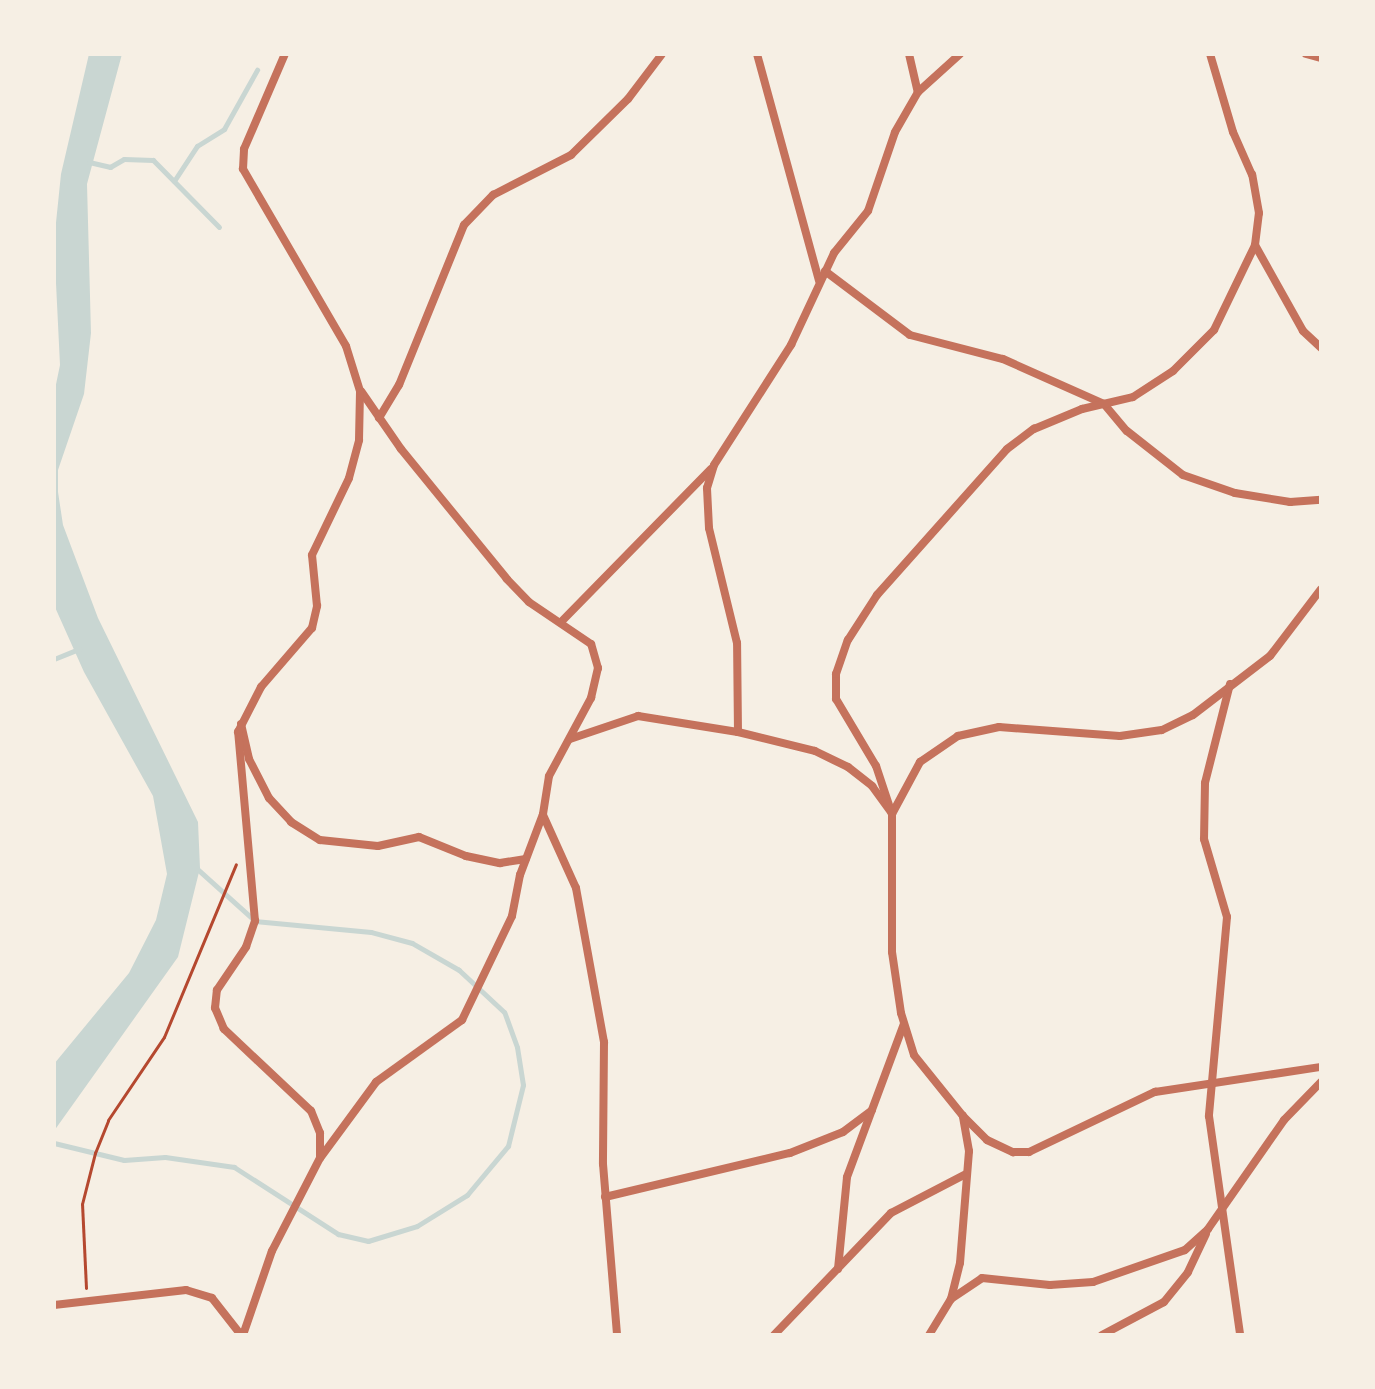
<!DOCTYPE html>
<html>
<head>
<meta charset="utf-8">
<style>
  body { margin:0 }
  #map { position:relative; width:1375px; height:1389px; overflow:hidden; background:#f6efe4; font-family:Signika,sans-serif }
  div>[style] { position:absolute }
  [style*='--x'] { left:calc(var(--x)*1px); top:calc(var(--y)*1px); width:calc(var(--w)*1px); rotate:calc(var(--a)*1deg) }
  .water>* { inset:0; background:#c9d6d2 }
  .stream>* { height:5px; margin:-2.5px; padding:0 2.5px; transform-origin:2.5px; border-radius:2.5px; background:#c9d6d2 }
  .path>* { height:3px; margin:-1.5px; padding:0 1.5px; transform-origin:1.5px; border-radius:1.5px; background:#b5482f }
  .minor>* { height:8px; margin:-4px; padding:0 4px; transform-origin:4px; border-radius:4px; background:#c5725c }
  span { translate:-50% -50%; white-space:nowrap; text-align:center; line-height:1.15; -webkit-text-stroke:6px #f6efe4; paint-order:stroke }
  .frame { position:absolute; inset:0; border:56px solid #f6efe4; pointer-events:none }
</style>
</head>
<body>
<div id="map">
  <div class="water">
    <div style="clip-path:polygon(89px 54px,122px 54px,87px 184px,91px 333px,84px 394px,58px 470px,58px 492px,63px 525px,98px 618px,198px 822px,200px 868px,178px 957px,54px 1131px,54px 1064px,129px 973px,156px 920px,167px 874px,153px 796px,84px 672px,54px 605px,54px 394px,60px 365px,54px 242px,61px 174px)"></div>
  </div>
  <div class="stream">
    <div style="--x:89;--y:162;--w:22;--a:13"></div>
    <div style="--x:110;--y:167;--w:16;--a:-30"></div>
    <div style="--x:124;--y:159;--w:29;--a:2"></div>
    <div style="--x:153;--y:160;--w:94;--a:45.4"></div>
    <div style="--x:174;--y:181;--w:42;--a:-56.7"></div>
    <div style="--x:197;--y:146;--w:32;--a:-32"></div>
    <div style="--x:224;--y:129;--w:68;--a:-60.8"></div>
    <div style="--x:54;--y:659;--w:27;--a:-22"></div>
    <div style="--x:54;--y:1143;--w:72;--a:13.7"></div>
    <div style="--x:124;--y:1160;--w:41;--a:-4.2"></div>
    <div style="--x:165;--y:1157;--w:70;--a:8.2"></div>
    <div style="--x:234;--y:1167;--w:124;--a:32.8"></div>
    <div style="--x:338;--y:1234;--w:31;--a:13"></div>
    <div style="--x:368;--y:1241;--w:51;--a:-17"></div>
    <div style="--x:417;--y:1226;--w:59;--a:-31.8"></div>
    <div style="--x:467;--y:1195;--w:64;--a:-50.1"></div>
    <div style="--x:508;--y:1146;--w:63;--a:-76.2"></div>
    <div style="--x:523;--y:1085;--w:38;--a:-99"></div>
    <div style="--x:517;--y:1047;--w:37;--a:-110"></div>
    <div style="--x:504;--y:1012;--w:62;--a:-137"></div>
    <div style="--x:459;--y:970;--w:54;--a:-150.1"></div>
    <div style="--x:412;--y:943;--w:42;--a:-165"></div>
    <div style="--x:371;--y:932;--w:117;--a:-174.6"></div>
    <div style="--x:255;--y:921;--w:82;--a:-138"></div>
  </div>
  <div class="path">
    <div style="--x:86;--y:1288;--w:84;--a:-92.7"></div>
    <div style="--x:82;--y:1204;--w:53;--a:-75.7"></div>
    <div style="--x:95;--y:1153;--w:35;--a:-68"></div>
    <div style="--x:108;--y:1120;--w:100;--a:-56"></div>
    <div style="--x:164;--y:1037;--w:187;--a:-67.4"></div>
  </div>
  <div class="minor">
    <div style="--x:757;--y:54;--w:235;--a:74.7"></div>
    <div style="--x:909;--y:54;--w:39;--a:77"></div>
    <div style="--x:1306;--y:54;--w:16;--a:15"></div>
    <div style="--x:1255;--y:245;--w:98;--a:60.8"></div>
    <div style="--x:1303;--y:331;--w:25;--a:43"></div>
    <div style="--x:825;--y:271;--w:106;--a:37"></div>
    <div style="--x:910;--y:335;--w:96;--a:14.5"></div>
    <div style="--x:1003;--y:359;--w:111;--a:24"></div>
    <div style="--x:1104;--y:404;--w:35;--a:50"></div>
    <div style="--x:1127;--y:431;--w:71;--a:38.2"></div>
    <div style="--x:1183;--y:475;--w:55;--a:19.1"></div>
    <div style="--x:1235;--y:493;--w:56;--a:9.3"></div>
    <div style="--x:1290;--y:502;--w:31;--a:-4"></div>
    <div style="--x:379;--y:418;--w:39;--a:-59"></div>
    <div style="--x:399;--y:385;--w:173;--a:-67.9"></div>
    <div style="--x:464;--y:225;--w:42;--a:-46"></div>
    <div style="--x:493;--y:195;--w:88;--a:-27.1"></div>
    <div style="--x:571;--y:155;--w:80;--a:-44.5"></div>
    <div style="--x:628;--y:99;--w:56;--a:-52.9"></div>
    <div style="--x:563;--y:620;--w:211;--a:-45.6"></div>
    <div style="--x:1230;--y:684;--w:102;--a:104.2"></div>
    <div style="--x:1205;--y:783;--w:56;--a:91"></div>
    <div style="--x:1204;--y:839;--w:81;--a:73.6"></div>
    <div style="--x:1227;--y:917;--w:200;--a:95.2"></div>
    <div style="--x:1209;--y:1116;--w:221;--a:81.9"></div>
    <div style="--x:241;--y:724;--w:36;--a:77"></div>
    <div style="--x:249;--y:759;--w:44;--a:62.9"></div>
    <div style="--x:269;--y:798;--w:33;--a:47"></div>
    <div style="--x:291;--y:822;--w:34;--a:32"></div>
    <div style="--x:320;--y:840;--w:58;--a:5.9"></div>
    <div style="--x:378;--y:846;--w:42;--a:-12.4"></div>
    <div style="--x:419;--y:837;--w:51;--a:22"></div>
    <div style="--x:466;--y:856;--w:35;--a:12"></div>
    <div style="--x:500;--y:863;--w:26;--a:-9"></div>
    <div style="--x:738;--y:732;--w:89;--a:-90.6"></div>
    <div style="--x:737;--y:643;--w:118;--a:-103.7"></div>
    <div style="--x:709;--y:528;--w:40;--a:-92.9"></div>
    <div style="--x:707;--y:488;--w:24;--a:-73"></div>
    <div style="--x:714;--y:465;--w:143;--a:-57.3"></div>
    <div style="--x:791;--y:345;--w:102;--a:-64.9"></div>
    <div style="--x:834;--y:253;--w:54;--a:-51"></div>
    <div style="--x:868;--y:211;--w:83;--a:-71.1"></div>
    <div style="--x:895;--y:132;--w:46;--a:-60.1"></div>
    <div style="--x:918;--y:92;--w:57;--a:-42.1"></div>
    <div style="--x:570;--y:739;--w:72;--a:-18.7"></div>
    <div style="--x:638;--y:716;--w:101;--a:9.1"></div>
    <div style="--x:738;--y:732;--w:79;--a:13.9"></div>
    <div style="--x:815;--y:751;--w:37;--a:26"></div>
    <div style="--x:848;--y:767;--w:31;--a:38"></div>
    <div style="--x:872;--y:786;--w:34;--a:54"></div>
    <div style="--x:892;--y:814;--w:59;--a:-61.7"></div>
    <div style="--x:920;--y:762;--w:46;--a:-34.4"></div>
    <div style="--x:958;--y:736;--w:42;--a:-12.4"></div>
    <div style="--x:999;--y:727;--w:121;--a:4.3"></div>
    <div style="--x:1120;--y:736;--w:42;--a:-8.1"></div>
    <div style="--x:1162;--y:730;--w:34;--a:-26"></div>
    <div style="--x:1193;--y:715;--w:97;--a:-37.5"></div>
    <div style="--x:1270;--y:656;--w:84;--a:-52.7"></div>
    <div style="--x:543;--y:815;--w:80;--a:65.7"></div>
    <div style="--x:576;--y:888;--w:157;--a:79.7"></div>
    <div style="--x:604;--y:1042;--w:122;--a:90.5"></div>
    <div style="--x:603;--y:1164;--w:172;--a:85.3"></div>
    <div style="--x:963;--y:1116;--w:34;--a:45"></div>
    <div style="--x:987;--y:1140;--w:29;--a:25"></div>
    <div style="--x:1013;--y:1152;--w:16;--a:0"></div>
    <div style="--x:1029;--y:1152;--w:140;--a:-25.5"></div>
    <div style="--x:1155;--y:1092;--w:168;--a:-8.6"></div>
    <div style="--x:321;--y:1157;--w:93;--a:-53.7"></div>
    <div style="--x:376;--y:1082;--w:106;--a:-35.8"></div>
    <div style="--x:462;--y:1020;--w:115;--a:-64.3"></div>
    <div style="--x:512;--y:916;--w:42;--a:-79"></div>
    <div style="--x:520;--y:875;--w:65;--a:-69.3"></div>
    <div style="--x:543;--y:814;--w:38;--a:-81"></div>
    <div style="--x:549;--y:776;--w:89;--a:-61.7"></div>
    <div style="--x:591;--y:698;--w:31;--a:-77"></div>
    <div style="--x:598;--y:668;--w:25;--a:-106"></div>
    <div style="--x:591;--y:644;--w:75;--a:-145.9"></div>
    <div style="--x:529;--y:602;--w:32;--a:-134"></div>
    <div style="--x:507;--y:579;--w:168;--a:-129.2"></div>
    <div style="--x:401;--y:449;--w:70;--a:-124.6"></div>
    <div style="--x:605;--y:1197;--w:190;--a:-13.4"></div>
    <div style="--x:790;--y:1153;--w:57;--a:-21.6"></div>
    <div style="--x:843;--y:1132;--w:36;--a:-37"></div>
    <div style="--x:838;--y:1269;--w:92;--a:-84.4"></div>
    <div style="--x:847;--y:1177;--w:163;--a:-69.6"></div>
    <div style="--x:951;--y:1299;--w:37;--a:-76"></div>
    <div style="--x:960;--y:1263;--w:112;--a:-85.4"></div>
    <div style="--x:969;--y:1151;--w:36;--a:-100"></div>
    <div style="--x:963;--y:1116;--w:78;--a:-128.8"></div>
    <div style="--x:914;--y:1055;--w:44;--a:-107.2"></div>
    <div style="--x:901;--y:1013;--w:62;--a:-98.4"></div>
    <div style="--x:892;--y:952;--w:138;--a:-90"></div>
    <div style="--x:892;--y:814;--w:51;--a:-108.4"></div>
    <div style="--x:876;--y:766;--w:78;--a:-120.8"></div>
    <div style="--x:836;--y:699;--w:25;--a:-90"></div>
    <div style="--x:836;--y:674;--w:36;--a:-71"></div>
    <div style="--x:848;--y:640;--w:54;--a:-57.2"></div>
    <div style="--x:877;--y:595;--w:195;--a:-48.3"></div>
    <div style="--x:1007;--y:449;--w:34;--a:-37"></div>
    <div style="--x:1034;--y:429;--w:52;--a:-22.6"></div>
    <div style="--x:1082;--y:409;--w:52;--a:-13.2"></div>
    <div style="--x:1133;--y:397;--w:48;--a:-33"></div>
    <div style="--x:1173;--y:371;--w:58;--a:-45"></div>
    <div style="--x:1214;--y:330;--w:94;--a:-64.2"></div>
    <div style="--x:1255;--y:245;--w:32;--a:-83"></div>
    <div style="--x:1259;--y:213;--w:39;--a:-100"></div>
    <div style="--x:1252;--y:175;--w:47;--a:-113.8"></div>
    <div style="--x:1233;--y:132;--w:81;--a:-106.4"></div>
    <div style="--x:54;--y:1305;--w:133;--a:-6.5"></div>
    <div style="--x:186;--y:1290;--w:27;--a:17"></div>
    <div style="--x:212;--y:1298;--w:47;--a:51.9"></div>
    <div style="--x:243;--y:1335;--w:89;--a:-71"></div>
    <div style="--x:272;--y:1251;--w:105;--a:-62.7"></div>
    <div style="--x:320;--y:1158;--w:25;--a:-90"></div>
    <div style="--x:320;--y:1133;--w:24;--a:-112"></div>
    <div style="--x:311;--y:1111;--w:120;--a:-136.7"></div>
    <div style="--x:224;--y:1029;--w:23;--a:-113"></div>
    <div style="--x:215;--y:1008;--w:18;--a:-84"></div>
    <div style="--x:217;--y:990;--w:52;--a:-56"></div>
    <div style="--x:246;--y:947;--w:28;--a:-71"></div>
    <div style="--x:255;--y:921;--w:190;--a:-95.1"></div>
    <div style="--x:238;--y:732;--w:51;--a:-62.9"></div>
    <div style="--x:261;--y:687;--w:78;--a:-49.2"></div>
    <div style="--x:312;--y:628;--w:23;--a:-77"></div>
    <div style="--x:317;--y:606;--w:51;--a:-95.6"></div>
    <div style="--x:312;--y:555;--w:85;--a:-64.3"></div>
    <div style="--x:349;--y:478;--w:39;--a:-75"></div>
    <div style="--x:359;--y:440;--w:49;--a:-88.8"></div>
    <div style="--x:360;--y:391;--w:47;--a:-107.3"></div>
    <div style="--x:346;--y:346;--w:205;--a:-120.2"></div>
    <div style="--x:243;--y:169;--w:20;--a:-87"></div>
    <div style="--x:244;--y:149;--w:103;--a:-66.7"></div>
    <div style="--x:774;--y:1335;--w:169;--a:-46.2"></div>
    <div style="--x:891;--y:1213;--w:85;--a:-27.5"></div>
    <div style="--x:929;--y:1335;--w:42;--a:-58.6"></div>
    <div style="--x:951;--y:1299;--w:37;--a:-34"></div>
    <div style="--x:982;--y:1278;--w:68;--a:5.9"></div>
    <div style="--x:1050;--y:1285;--w:43;--a:-4"></div>
    <div style="--x:1093;--y:1282;--w:97;--a:-19.2"></div>
    <div style="--x:1185;--y:1250;--w:31;--a:-42"></div>
    <div style="--x:1208;--y:1229;--w:133;--a:-55.1"></div>
    <div style="--x:1284;--y:1120;--w:53;--a:-45.8"></div>
    <div style="--x:1102;--y:1335;--w:70;--a:-28"></div>
    <div style="--x:1164;--y:1302;--w:38;--a:-51"></div>
    <div style="--x:1188;--y:1272;--w:42;--a:-64.7"></div>
  </div>
  <div class="frame"></div>
</div>
</body>
</html>
